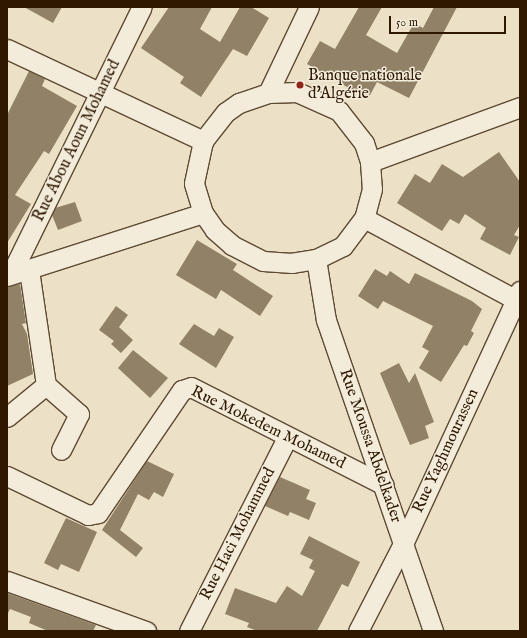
<!DOCTYPE html>
<html>
<head>
<meta charset="utf-8">
<style>
  body { margin:0 }
  #map { position:relative; width:527px; height:638px; overflow:hidden; background:#ece1c7; font-family:"IM FELL English",serif }
  div>[style] { position:absolute }
  [style*='--x'] { left:calc(var(--x)*1px); top:calc(var(--y)*1px); width:calc(var(--w)*1px); rotate:calc(var(--a)*1deg) }
  .building>* { inset:0; background:#918167 }
  .roads { filter:drop-shadow(1px 0 #5e4a32) drop-shadow(-1px 0 #5e4a32) drop-shadow(0 1px #5e4a32) drop-shadow(0 -1px #5e4a32) }
  .minor>* { height:19px; margin:-9.5px; padding:0 9.5px; transform-origin:9.5px; border-radius:9.5px; background:#f3ecdb }
  .dots>* { width:11px; height:11px; translate:-50% -50%; box-sizing:border-box; border:2px solid #f3ecdb; border-radius:50% }
  span { translate:-50% -50%; white-space:nowrap; text-align:center; line-height:1.15; -webkit-text-stroke:3px #f3ecdb; paint-order:stroke }
  .poi-label { font-size:16px; color:#2e1800 }
  .left { translate:0 -50%; text-align:left }
  .street-label { font-size:16px; color:#2e1800 }
  .frame { position:absolute; inset:0; border:8px solid #2e1800; pointer-events:none }
  .scale { position:absolute; left:389px; top:16px; width:117px; height:18px; box-sizing:border-box; border:2px solid #2e1800; border-top:0; padding-left:5px; font-size:12px; line-height:14px; white-space:nowrap; color:#2e1800; -webkit-text-stroke:3px #f3ecdb; paint-order:stroke }
</style>
</head>
<body>
<div id="map">
  <div class="building">
    <div style="clip-path:polygon(24px 7px,62px 7px,53px 23px)"></div>
    <div style="clip-path:polygon(169px 7px,212px 7px,200px 29px,220px 42px,240px 7px,251px 7px,269px 18px,247px 56px,233px 49px,201px 97px,180px 83px,184px 77px,141px 48px)"></div>
    <div style="clip-path:polygon(359px 7px,382px 7px,366px 35px,397px 53px,414px 23px,423px 28px,434px 7px,457px 7px,409px 98px,377px 82px,368px 99px,307px 64px,320px 41px,335px 49px)"></div>
    <div style="clip-path:polygon(29px 71px,45px 79px,42px 86px,77px 106px,49px 154px,44px 151px,15px 195px,31px 204px,7px 243px,7px 115px)"></div>
    <div style="clip-path:polygon(499px 152px,520px 182px,520px 225px,514px 235px,519px 237px,510px 255px,480px 239px,486px 228px,465px 214px,459px 224px,450px 219px,442px 231px,397px 203px,415px 174px,430px 183px,442px 164px,463px 177px)"></div>
    <div style="clip-path:polygon(75px 202px,82px 221px,58px 230px,52px 215px,55px 208px)"></div>
    <div style="clip-path:polygon(197px 240px,237px 264px,233px 270px,273px 296px,260px 316px,221px 290px,216px 299px,176px 275px)"></div>
    <div style="clip-path:polygon(375px 269px,387px 276px,390px 271px,409px 284px,415px 273px,472px 301px,482px 309px,471px 331px,474px 333px,467px 346px,464px 345px,441px 382px,419px 368px,429px 351px,422px 347px,433px 326px,383px 301px,378px 309px,358px 296px)"></div>
    <div style="clip-path:polygon(20px 284px,26px 323px,22px 324px,27px 334px,33px 374px,7px 386px,7px 287px)"></div>
    <div style="clip-path:polygon(116px 306px,128px 315px,119px 327px,133px 340px,121px 353px,111px 344px,114px 341px,99px 330px)"></div>
    <div style="clip-path:polygon(194px 324px,214px 336px,219px 328px,234px 337px,216px 368px,179px 344px)"></div>
    <div style="clip-path:polygon(133px 350px,168px 378px,150px 398px,118px 368px)"></div>
    <div style="clip-path:polygon(399px 363px,409px 383px,415px 373px,434px 422px,425px 426px,429px 438px,410px 445px,380px 373px)"></div>
    <div style="clip-path:polygon(147px 461px,174px 474px,163px 497px,154px 492px,149px 500px,138px 494px,120px 530px,143px 548px,136px 557px,102px 530px)"></div>
    <div style="clip-path:polygon(280px 477px,310px 490px,306px 499px,316px 503px,309px 520px,290px 512px,288px 516px,265px 506px)"></div>
    <div style="clip-path:polygon(66px 518px,97px 532px,79px 572px,61px 564px,58px 570px,44px 563px)"></div>
    <div style="clip-path:polygon(309px 536px,360px 562px,348px 587px,342px 584px,317px 631px,257px 631px,247px 627px,249px 623px,225px 614px,235px 588px,276px 603px,287px 586px,302px 596px,315px 571px,309px 568px,313px 560px,300px 554px)"></div>
    <div style="clip-path:polygon(7px 593px,96px 625px,93px 631px,48px 631px,29px 623px,31px 617px,10px 609px,7px 615px)"></div>
  </div>
  <div class="roads">
    <div class="minor">
      <div style="--x:7;--y:49;--w:217;--a:25.1"></div>
      <div style="--x:297;--y:92;--w:46;--a:24.3"></div>
      <div style="--x:339;--y:111;--w:41;--a:52"></div>
      <div style="--x:364;--y:143;--w:20;--a:72"></div>
      <div style="--x:370;--y:162;--w:27;--a:86"></div>
      <div style="--x:372;--y:189;--w:30;--a:105"></div>
      <div style="--x:364;--y:218;--w:35;--a:127"></div>
      <div style="--x:343;--y:246;--w:30;--a:154"></div>
      <div style="--x:316;--y:259;--w:24;--a:171"></div>
      <div style="--x:292;--y:263;--w:29;--a:-176"></div>
      <div style="--x:263;--y:261;--w:35;--a:-153"></div>
      <div style="--x:232;--y:245;--w:23;--a:-139"></div>
      <div style="--x:215;--y:230;--w:21;--a:-125"></div>
      <div style="--x:203;--y:213;--w:31;--a:-107"></div>
      <div style="--x:194;--y:183;--w:43;--a:-77.9"></div>
      <div style="--x:203;--y:141;--w:37;--a:-52"></div>
      <div style="--x:226;--y:112;--w:16;--a:-35"></div>
      <div style="--x:239;--y:103;--w:31;--a:-19"></div>
      <div style="--x:268;--y:93;--w:29;--a:-2"></div>
      <div style="--x:268;--y:93;--w:95;--a:-64.5"></div>
      <div style="--x:370;--y:162;--w:160;--a:-20.1"></div>
      <div style="--x:364;--y:218;--w:177;--a:28.3"></div>
      <div style="--x:316;--y:259;--w:62;--a:80.7"></div>
      <div style="--x:326;--y:320;--w:329;--a:71"></div>
      <div style="--x:29;--y:270;--w:116;--a:81.6"></div>
      <div style="--x:11;--y:274;--w:297;--a:-63.9"></div>
      <div style="--x:7;--y:276;--w:206;--a:-17.8"></div>
      <div style="--x:7;--y:417;--w:50;--a:-39.4"></div>
      <div style="--x:46;--y:385;--w:44;--a:41.3"></div>
      <div style="--x:79;--y:414;--w:40;--a:116.6"></div>
      <div style="--x:7;--y:476;--w:90;--a:25.7"></div>
      <div style="--x:88;--y:515;--w:10;--a:-11"></div>
      <div style="--x:98;--y:513;--w:149;--a:-55.7"></div>
      <div style="--x:182;--y:390;--w:9;--a:-18"></div>
      <div style="--x:191;--y:387;--w:216;--a:26.9"></div>
      <div style="--x:7;--y:581;--w:148;--a:19.8"></div>
      <div style="--x:189;--y:631;--w:216;--a:-63.1"></div>
      <div style="--x:358;--y:631;--w:98;--a:-62.7"></div>
      <div style="--x:403;--y:544;--w:279;--a:-65.2"></div>
    </div>
  </div>
  <div class="dots">
    <div style="left:300px;top:85px;background:#8f2418"></div>
  </div>
  <div class="poi-label">
    <span class="left" style="left:308px;top:85px">Banque nationale<br>d'Algérie</span>
  </div>
  <div class="street-label">
    <span style="left:77px;top:141px;rotate:-64deg">Rue Abou Aoun Mohamed</span>
    <span style="left:268px;top:428px;rotate:26deg">Rue Mokedem Mohamed</span>
    <span style="left:370px;top:446px;rotate:71deg">Rue Moussa Abdelkader</span>
    <span style="left:446px;top:451px;rotate:-65deg">Rue Yaghmourassen</span>
    <span style="left:238px;top:534px;rotate:-63deg">Rue Haci Mohammed</span>
  </div>
  <div class="frame"></div>
  <div class="scale">50 m</div>
</div>
</body>
</html>
